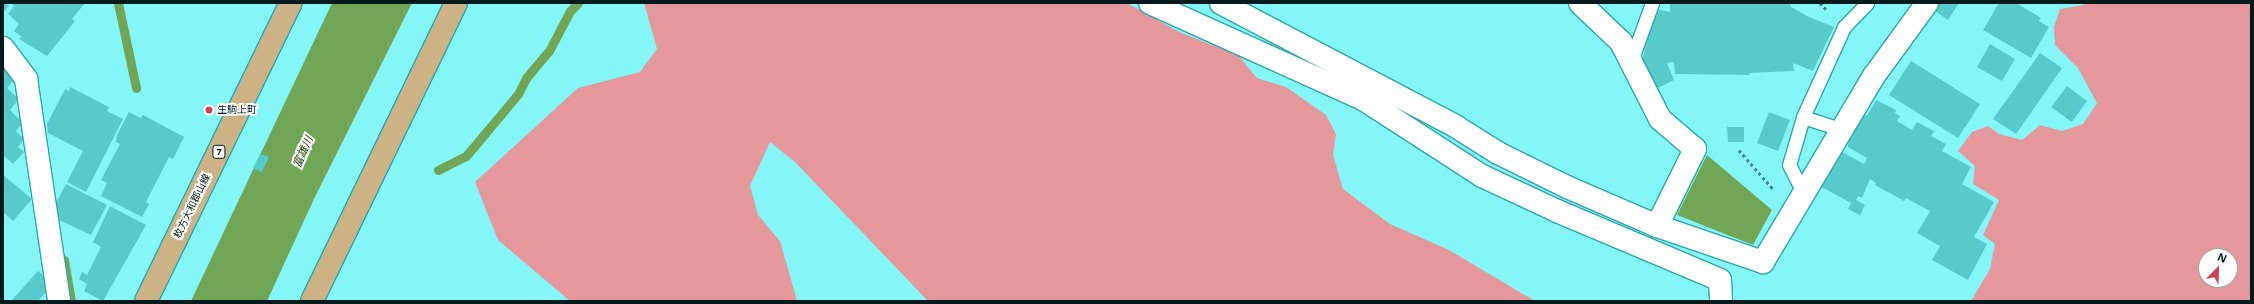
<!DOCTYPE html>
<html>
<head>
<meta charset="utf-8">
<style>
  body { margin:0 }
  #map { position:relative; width:2254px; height:304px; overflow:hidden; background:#85f6f7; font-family:"Noto Sans","Noto Sans JP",sans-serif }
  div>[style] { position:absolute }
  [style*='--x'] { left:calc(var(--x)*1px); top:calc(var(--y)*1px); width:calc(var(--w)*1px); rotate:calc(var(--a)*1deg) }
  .green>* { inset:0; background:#e4989c }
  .water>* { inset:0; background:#70a655 }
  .stream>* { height:9px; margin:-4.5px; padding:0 4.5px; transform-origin:4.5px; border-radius:4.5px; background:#70a655 }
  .building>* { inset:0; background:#57cacb }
  .path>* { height:2.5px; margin-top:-1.25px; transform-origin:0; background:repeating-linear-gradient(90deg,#438889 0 3px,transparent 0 6px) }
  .roads { filter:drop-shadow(1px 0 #2ba7a9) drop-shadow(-1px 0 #2ba7a9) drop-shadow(0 1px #2ba7a9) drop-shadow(0 -1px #2ba7a9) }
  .service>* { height:13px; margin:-6.5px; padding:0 6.5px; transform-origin:6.5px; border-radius:6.5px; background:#fff }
  .minor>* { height:22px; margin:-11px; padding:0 11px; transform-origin:11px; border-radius:11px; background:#fff }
  .primary>* { height:22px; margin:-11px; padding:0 11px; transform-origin:11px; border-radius:11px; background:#cdb286 }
  .dots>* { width:11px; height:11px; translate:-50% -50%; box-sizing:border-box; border:2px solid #fff; border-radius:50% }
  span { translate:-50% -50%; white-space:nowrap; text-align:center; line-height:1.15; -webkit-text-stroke:4px #fff; paint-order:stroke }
  .shield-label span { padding:1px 3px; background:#fff; border:1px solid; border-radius:3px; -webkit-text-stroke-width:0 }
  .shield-label { font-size:9px; color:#021a1b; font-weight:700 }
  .poi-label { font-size:10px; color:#021a1b }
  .left { translate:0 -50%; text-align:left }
  .street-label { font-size:10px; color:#021a1b }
  .water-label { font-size:11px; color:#173a00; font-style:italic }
  .frame { position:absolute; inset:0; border:4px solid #021a1b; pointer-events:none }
  .north { position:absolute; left:2198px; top:248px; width:40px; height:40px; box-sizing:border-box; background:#fff; border:1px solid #9aa3a4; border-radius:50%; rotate:23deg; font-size:11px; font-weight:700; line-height:16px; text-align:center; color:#021a1b }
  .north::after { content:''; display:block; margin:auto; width:14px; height:18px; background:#d04056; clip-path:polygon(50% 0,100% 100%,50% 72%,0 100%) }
</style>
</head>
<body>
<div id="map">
  <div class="green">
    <div style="clip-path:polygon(644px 3px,1127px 3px,1179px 32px,1238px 55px,1257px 78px,1286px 87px,1326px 115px,1336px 134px,1333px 155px,1343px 189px,1390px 224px,1449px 250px,1535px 301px,928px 301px,795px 162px,770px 142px,750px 186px,758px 215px,780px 241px,797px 301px,570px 301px,498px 240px,475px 182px,578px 88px,640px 72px,657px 49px)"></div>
    <div style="clip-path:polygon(evenodd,2083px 3px,2251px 3px,2251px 301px,1971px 301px,1990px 269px,1995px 244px,1983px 235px,1999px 200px,1973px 184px,1975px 166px,1958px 151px,1972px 132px,1988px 126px,1999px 134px,2022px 140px,2040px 125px,2062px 131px,2083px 124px,2097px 103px,2078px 68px,2055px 45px,2054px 27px,2060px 9px,2084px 5px,2083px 3px,2206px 256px,2230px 256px,2230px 280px,2206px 280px,2206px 256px)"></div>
  </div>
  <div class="water">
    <div style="clip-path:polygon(332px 3px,412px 3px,314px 199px,267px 301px,191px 301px)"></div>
    <div style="clip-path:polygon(1707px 155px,1772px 210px,1753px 245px,1677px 215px)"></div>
  </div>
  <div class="stream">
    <div style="--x:118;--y:3;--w:87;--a:78"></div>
    <div style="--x:438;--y:170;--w:31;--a:-27"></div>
    <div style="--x:466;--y:156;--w:81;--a:-50"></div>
    <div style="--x:518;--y:94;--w:18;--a:-63"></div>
    <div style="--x:526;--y:78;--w:35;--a:-50"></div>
    <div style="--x:549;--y:51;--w:45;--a:-62.3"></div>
    <div style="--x:570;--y:11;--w:11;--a:-45"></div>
    <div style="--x:64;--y:260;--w:42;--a:80.3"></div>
  </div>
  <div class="building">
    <div style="clip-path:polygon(3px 3px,9px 5px,3px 13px)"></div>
    <div style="clip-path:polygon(10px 3px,85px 3px,72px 19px,75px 21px,47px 56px,19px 39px,22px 37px,14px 31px,19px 24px,8px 14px,14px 6px)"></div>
    <div style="clip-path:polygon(1670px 3px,1790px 3px,1791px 7px,1809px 17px,1834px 27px,1813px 71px,1793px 63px,1794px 71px,1749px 73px,1749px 75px,1675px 74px,1674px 62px,1667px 63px,1674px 80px,1658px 88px,1641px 65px,1655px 9px,1670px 12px)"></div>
    <div style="clip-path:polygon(1940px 3px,1959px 3px,1948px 20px,1935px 11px)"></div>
    <div style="clip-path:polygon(1999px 3px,2016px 3px,2041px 18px,2039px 21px,2049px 27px,2031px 58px,1983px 30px)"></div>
    <div style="clip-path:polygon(1990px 44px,2015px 59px,2002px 81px,1977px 67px)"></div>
    <div style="clip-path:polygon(2040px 53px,2062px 68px,2016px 134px,1993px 119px)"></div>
    <div style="clip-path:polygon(1911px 61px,1980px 104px,1958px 138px,1889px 95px)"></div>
    <div style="clip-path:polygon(3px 65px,15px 79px,7px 88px,19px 99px,10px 110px,23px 123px,16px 131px,24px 139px,18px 147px,24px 152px,13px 164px,3px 155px)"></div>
    <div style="clip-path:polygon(2067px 86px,2087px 101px,2072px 122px,2051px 107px)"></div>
    <div style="clip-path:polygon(70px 87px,109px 107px,107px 111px,123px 119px,86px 192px,67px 182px,83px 151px,48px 133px,47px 124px,65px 89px,69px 91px)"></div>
    <div style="clip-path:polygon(1876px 100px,1896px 110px,1895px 113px,1900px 116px,1897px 121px,1912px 130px,1917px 122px,1934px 131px,1931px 136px,1946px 144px,1942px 151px,1971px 167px,1962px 184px,1994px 202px,1974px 237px,1987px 244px,1968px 280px,1932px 260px,1940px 246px,1917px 233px,1930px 211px,1906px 198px,1904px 201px,1875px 185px,1876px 183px,1870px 179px,1862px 198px,1858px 196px,1856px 200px,1865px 205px,1860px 215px,1848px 209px,1851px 203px,1820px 186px,1840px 151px,1864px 164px,1867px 158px,1848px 147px,1849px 136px,1858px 120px,1861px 121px,1865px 115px,1867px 116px)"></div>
    <div style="clip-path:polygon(129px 112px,141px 118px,143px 115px,184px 137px,173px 159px,169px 157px,146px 202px,149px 204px,142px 217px,101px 196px,107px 183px,101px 180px,120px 144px,116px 142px,117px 135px)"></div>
    <div style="clip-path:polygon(1769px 112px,1790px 120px,1778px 151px,1757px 143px)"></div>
    <div style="clip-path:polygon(1727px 127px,1744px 127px,1744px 142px,1728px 142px)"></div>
    <div style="clip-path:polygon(260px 154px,269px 157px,262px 172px,253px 168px)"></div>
    <div style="clip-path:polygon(3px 175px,32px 199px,13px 221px,3px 212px)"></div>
    <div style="clip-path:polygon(66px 184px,107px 205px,91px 235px,59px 220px,56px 203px)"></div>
    <div style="clip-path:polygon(110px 206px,146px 225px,103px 301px,84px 291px,87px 284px,79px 279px,82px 272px,87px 275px,101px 247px,93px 242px)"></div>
    <div style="clip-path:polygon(38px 271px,50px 281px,51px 286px,38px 301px,11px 301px)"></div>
  </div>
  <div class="path">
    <div style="--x:1820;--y:3;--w:11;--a:45"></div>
    <div style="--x:1739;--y:150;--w:53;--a:48.8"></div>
  </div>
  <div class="roads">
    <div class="service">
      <div style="--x:1631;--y:61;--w:62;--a:-70.1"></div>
      <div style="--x:1803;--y:117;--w:40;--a:18"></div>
      <div style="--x:1803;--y:192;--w:30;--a:-117"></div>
      <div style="--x:1789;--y:165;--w:50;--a:-73.7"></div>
      <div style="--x:1803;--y:117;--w:99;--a:-65.5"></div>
      <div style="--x:1844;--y:27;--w:33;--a:-46"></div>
    </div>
    <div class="minor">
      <div style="--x:1150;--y:3;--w:234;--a:24.3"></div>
      <div style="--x:1363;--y:99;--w:142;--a:32.9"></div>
      <div style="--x:1482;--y:176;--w:83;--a:25"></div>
      <div style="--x:1557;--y:211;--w:177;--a:22.9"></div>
      <div style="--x:1720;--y:280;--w:21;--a:87"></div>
      <div style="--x:1221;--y:3;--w:264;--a:27.7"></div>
      <div style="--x:1455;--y:126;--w:51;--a:32.1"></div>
      <div style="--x:1498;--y:153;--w:77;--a:26.2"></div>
      <div style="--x:1567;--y:187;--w:98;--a:23.4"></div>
      <div style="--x:1657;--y:226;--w:112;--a:18.8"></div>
      <div style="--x:1763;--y:262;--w:217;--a:-59.2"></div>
      <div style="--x:1874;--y:76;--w:90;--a:-54"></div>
      <div style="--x:1580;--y:3;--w:57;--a:43.6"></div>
      <div style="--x:1621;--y:42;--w:86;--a:63.1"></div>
      <div style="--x:1660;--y:119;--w:46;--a:40.6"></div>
      <div style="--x:1695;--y:149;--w:86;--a:116.3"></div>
      <div style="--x:3;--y:48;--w:39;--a:53"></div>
      <div style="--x:26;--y:79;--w:224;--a:81.5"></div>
    </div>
    <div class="primary">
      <div style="--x:146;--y:301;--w:331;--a:-64.1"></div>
      <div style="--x:312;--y:301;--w:331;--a:-64.2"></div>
    </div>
  </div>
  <div class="dots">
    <div style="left:209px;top:110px;background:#d04056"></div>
  </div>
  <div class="shield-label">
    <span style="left:219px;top:152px">7</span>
  </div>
  <div class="poi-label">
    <span class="left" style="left:217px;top:110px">生駒上町</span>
  </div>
  <div class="street-label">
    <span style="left:192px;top:206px;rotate:-64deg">枚方大和郡山線</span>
  </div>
  <div class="water-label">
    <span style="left:303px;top:152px;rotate:-66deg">富雄川</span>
  </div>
  <div class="frame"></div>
  <div class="north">N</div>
</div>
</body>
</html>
